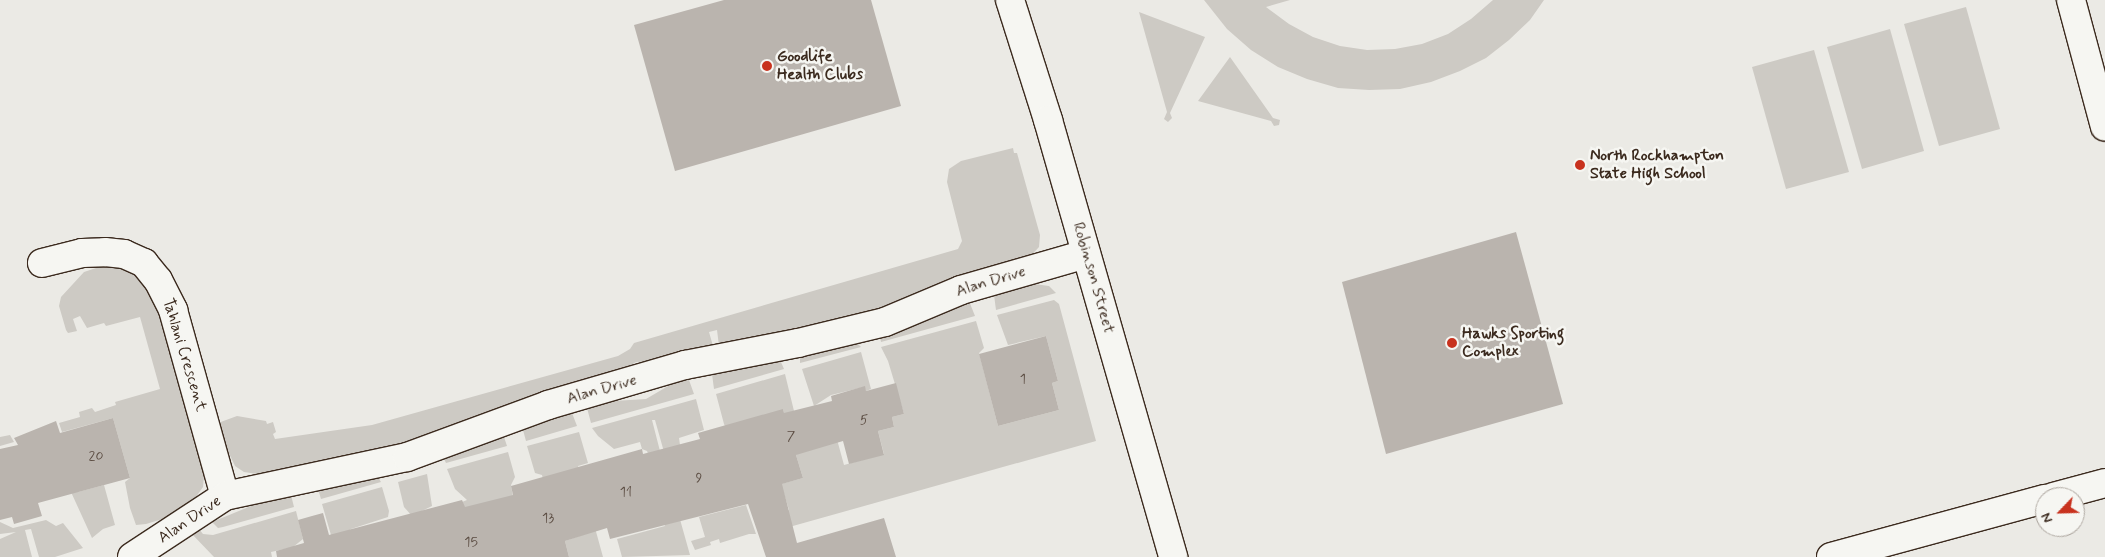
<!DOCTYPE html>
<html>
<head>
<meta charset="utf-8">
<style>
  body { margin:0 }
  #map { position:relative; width:2105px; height:557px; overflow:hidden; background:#ebeae5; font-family:Mynerve,sans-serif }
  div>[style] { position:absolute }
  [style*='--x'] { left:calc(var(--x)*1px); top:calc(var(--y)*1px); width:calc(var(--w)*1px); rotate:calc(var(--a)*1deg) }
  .green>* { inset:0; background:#cdcac4 }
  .building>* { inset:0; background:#bab4ae }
  .roads { filter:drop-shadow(1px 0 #3b2a1e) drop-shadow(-1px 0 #3b2a1e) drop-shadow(0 1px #3b2a1e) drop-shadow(0 -1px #3b2a1e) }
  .minor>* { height:28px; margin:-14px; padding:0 14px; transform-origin:14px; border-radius:14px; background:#f6f6f2 }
  .dots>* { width:14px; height:14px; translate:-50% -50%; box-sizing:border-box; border:2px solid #f6f6f2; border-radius:50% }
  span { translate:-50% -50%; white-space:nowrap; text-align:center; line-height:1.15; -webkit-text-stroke:5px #f6f6f2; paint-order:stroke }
  .number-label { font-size:14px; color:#5b4c42 }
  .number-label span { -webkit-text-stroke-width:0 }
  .poi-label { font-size:16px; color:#3b2a1e; font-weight:700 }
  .left { translate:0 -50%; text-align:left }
  .street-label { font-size:16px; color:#3b2a1e }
  .north { position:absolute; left:2035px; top:487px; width:50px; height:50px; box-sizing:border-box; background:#f6f6f2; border:1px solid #aba49d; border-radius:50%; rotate:246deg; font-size:14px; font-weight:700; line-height:20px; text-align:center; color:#3b2a1e }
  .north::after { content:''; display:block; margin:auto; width:18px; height:22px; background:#c8321e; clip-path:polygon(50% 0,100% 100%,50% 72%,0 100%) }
</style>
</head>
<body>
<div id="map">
  <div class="green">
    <div style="clip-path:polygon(1204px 0,1290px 0,1266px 7px,1289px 24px,1313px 37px,1340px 46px,1367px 50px,1395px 49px,1422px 44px,1448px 34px,1471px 19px,1493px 0,1544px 0,1530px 20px,1509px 40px,1486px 58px,1460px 71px,1431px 82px,1400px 89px,1369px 90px,1338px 88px,1307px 79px,1278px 67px,1251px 50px,1227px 29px)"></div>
    <div style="clip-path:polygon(1966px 7px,2000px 129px,1939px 146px,1904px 24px)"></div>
    <div style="clip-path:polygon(1139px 12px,1205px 37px,1170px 113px,1172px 118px,1168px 122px,1164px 119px,1167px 112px)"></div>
    <div style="clip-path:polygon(1890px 29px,1924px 151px,1862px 169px,1827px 47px)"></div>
    <div style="clip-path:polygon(1814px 50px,1849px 172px,1786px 189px,1752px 67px)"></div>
    <div style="clip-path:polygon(1230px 57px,1273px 118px,1280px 120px,1279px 125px,1274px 126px,1271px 121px,1198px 101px)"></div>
    <div style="clip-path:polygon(evenodd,1013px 148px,1014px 153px,1017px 153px,1040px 235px,1039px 247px,1027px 260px,855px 316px,654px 361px,636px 362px,615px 375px,399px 446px,264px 475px,244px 472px,235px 466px,225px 445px,218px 423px,237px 416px,266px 421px,267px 424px,273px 422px,276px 432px,273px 434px,275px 439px,372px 425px,618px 356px,630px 349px,634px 343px,958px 249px,962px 241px,947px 182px,949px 169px,961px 161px,1013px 148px,717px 330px,719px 346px,713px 346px,709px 332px,717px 330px)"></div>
    <div style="clip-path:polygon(105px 265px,116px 265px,142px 279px,158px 304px,204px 476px,203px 487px,193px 501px,169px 517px,146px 524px,136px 525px,130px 508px,125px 482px,130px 478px,113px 418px,62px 432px,59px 423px,80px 417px,79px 412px,92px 408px,95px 412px,116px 405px,115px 402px,160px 389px,140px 317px,106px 326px,104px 323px,87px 328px,80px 316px,73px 319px,77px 331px,68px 333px,66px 330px,59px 306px,61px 297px,84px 272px)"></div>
    <div style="clip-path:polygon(1034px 284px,1049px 286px,1056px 293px,996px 310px,994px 295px)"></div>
    <div style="clip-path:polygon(1054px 300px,1059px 304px,1096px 441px,775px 531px,724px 424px,716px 394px,785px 374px,794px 411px,784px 414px,783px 409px,777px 513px,789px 510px,781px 484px,803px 478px,796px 455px,827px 403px,844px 465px,884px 454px,878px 431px,894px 427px,892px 417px,904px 414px,888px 361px,881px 347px,976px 321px,984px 348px,979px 353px,998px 426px,1059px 410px,1052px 383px,1058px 381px,1046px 336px,1008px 345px,997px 315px)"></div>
    <div style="clip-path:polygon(969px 301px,975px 316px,881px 342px,880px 337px)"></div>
    <div style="clip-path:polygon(856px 342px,861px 347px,800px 363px,800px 356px)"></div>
    <div style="clip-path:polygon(861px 352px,871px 389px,866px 391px,864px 387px,831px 395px,814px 406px,802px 369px)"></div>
    <div style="clip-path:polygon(780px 360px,784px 369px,714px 389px,712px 374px)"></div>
    <div style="clip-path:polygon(689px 380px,694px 394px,591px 423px,587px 408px,614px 401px,646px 399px,675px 382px)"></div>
    <div style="clip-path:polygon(696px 399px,704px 430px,679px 438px,680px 445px,664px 452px,655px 420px,652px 420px,661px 455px,650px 458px,647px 451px,642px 449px,640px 442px,614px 449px,598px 436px,592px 428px)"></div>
    <div style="clip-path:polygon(572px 413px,577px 426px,526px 441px,523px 430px)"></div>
    <div style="clip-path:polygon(579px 432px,588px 463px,578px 466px,603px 557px,569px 557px,565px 541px,585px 534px,545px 489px,542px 475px,535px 473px,527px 446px)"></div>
    <div style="clip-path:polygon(10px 435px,14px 442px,0 446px,0 437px)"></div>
    <div style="clip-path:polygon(504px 437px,507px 446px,446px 463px,445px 461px,444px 458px)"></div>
    <div style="clip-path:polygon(508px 452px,515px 477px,511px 485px,523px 557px,464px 508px,462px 502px,467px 500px,455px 489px,447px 469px)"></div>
    <div style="clip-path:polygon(427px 474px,432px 506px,412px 516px,404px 507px,398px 482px)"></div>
    <div style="clip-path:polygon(378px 477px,381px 482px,321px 499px,318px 489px)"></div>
    <div style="clip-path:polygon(104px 485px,115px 525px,103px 529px,92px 538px,71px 492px,78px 492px)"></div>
    <div style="clip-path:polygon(382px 487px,389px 511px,388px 517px,351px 529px,333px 542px,322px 504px)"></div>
    <div style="clip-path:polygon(291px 495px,294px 507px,223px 527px,218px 528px,212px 522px,256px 504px)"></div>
    <div style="clip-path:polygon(674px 498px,690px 555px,622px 557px,617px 539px,665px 526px,663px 521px)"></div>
    <div style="clip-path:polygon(746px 505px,756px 534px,749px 534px,720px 543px,719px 539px,710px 542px,711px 545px,695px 550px,691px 541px,705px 537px,699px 517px)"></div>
    <div style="clip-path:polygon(296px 511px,303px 539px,293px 547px,271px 552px,272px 557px,214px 557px,191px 533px,199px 529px,203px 534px,213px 535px)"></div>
    <div style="clip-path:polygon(46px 520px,56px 526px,63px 523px,83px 548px,55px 557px,39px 557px,31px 529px,25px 530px,32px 557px,0 557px,0 539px,16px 532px,0 534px,0 522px,13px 528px)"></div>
  </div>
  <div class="building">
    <div style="clip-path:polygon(724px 0,871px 0,901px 106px,675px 171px,634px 25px)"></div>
    <div style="clip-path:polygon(1516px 232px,1563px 404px,1386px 454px,1342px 282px)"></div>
    <div style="clip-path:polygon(1046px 336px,1058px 381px,1052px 383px,1059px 410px,998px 426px,979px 354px)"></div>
    <div style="clip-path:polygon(896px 383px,904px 414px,892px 417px,894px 427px,878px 431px,884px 455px,849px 464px,843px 441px,796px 455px,803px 478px,782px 484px,797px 543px,884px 518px,896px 557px,766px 557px,748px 504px,610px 539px,607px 528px,565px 541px,569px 557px,277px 557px,276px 551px,304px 543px,298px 520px,312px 516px,323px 513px,329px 535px,462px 500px,465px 507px,513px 495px,511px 486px,642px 449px,643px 454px,700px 439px,698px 433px,783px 409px,784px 413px,832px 401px,831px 396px,865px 386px,866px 391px)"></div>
    <div style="clip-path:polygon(113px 418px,130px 478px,38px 503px,42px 516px,14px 524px,12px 517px,0 520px,0 449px,18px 445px,14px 438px,56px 421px,60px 433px)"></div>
  </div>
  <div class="roads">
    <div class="minor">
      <div style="--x:1010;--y:0;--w:126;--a:72.4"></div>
      <div style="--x:1048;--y:120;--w:455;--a:74"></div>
      <div style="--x:2071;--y:0;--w:131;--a:75"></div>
      <div style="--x:42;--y:263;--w:41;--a:-14"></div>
      <div style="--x:82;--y:253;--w:23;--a:-2"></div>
      <div style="--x:105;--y:252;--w:19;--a:6"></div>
      <div style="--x:124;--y:254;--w:22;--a:24"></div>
      <div style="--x:144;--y:263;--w:22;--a:51"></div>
      <div style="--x:158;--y:280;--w:34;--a:63"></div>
      <div style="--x:173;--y:310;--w:193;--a:74.4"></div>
      <div style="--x:2053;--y:497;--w:54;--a:-15.1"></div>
      <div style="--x:132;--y:557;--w:111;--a:-33.3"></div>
      <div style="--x:225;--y:496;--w:186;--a:-12.1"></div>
      <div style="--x:407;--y:457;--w:150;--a:-20.2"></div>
      <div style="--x:548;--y:405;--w:143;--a:-16.3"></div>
      <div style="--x:685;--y:365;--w:115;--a:-11"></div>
      <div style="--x:798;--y:343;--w:89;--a:-13.6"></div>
      <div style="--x:885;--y:322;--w:82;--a:-22.8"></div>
      <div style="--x:961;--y:290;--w:130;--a:-16.1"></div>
      <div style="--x:1831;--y:557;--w:222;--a:-15.2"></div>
    </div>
  </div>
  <div class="dots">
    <div style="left:767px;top:66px;background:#c8321e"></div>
    <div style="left:1580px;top:165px;background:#c8321e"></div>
    <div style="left:1452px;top:343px;background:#c8321e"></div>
  </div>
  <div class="number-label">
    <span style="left:1023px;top:379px">1</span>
    <span style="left:864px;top:420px">5</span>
    <span style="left:791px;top:436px">7</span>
    <span style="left:96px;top:456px">20</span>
    <span style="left:699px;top:478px">9</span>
    <span style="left:626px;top:492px">11</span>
    <span style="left:548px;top:518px">13</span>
    <span style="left:471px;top:542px">15</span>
  </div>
  <div class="poi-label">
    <span class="left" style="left:777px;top:66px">Goodlife<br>Health Clubs</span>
    <span class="left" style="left:1590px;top:165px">North Rockhampton<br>State High School</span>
    <span class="left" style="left:1462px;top:343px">Hawks Sporting<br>Complex</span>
  </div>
  <div class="street-label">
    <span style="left:1093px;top:278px;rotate:74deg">Robinson Street</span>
    <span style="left:991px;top:282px;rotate:-17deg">Alan Drive</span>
    <span style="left:184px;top:355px;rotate:73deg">Tahlani Crescent</span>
    <span style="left:602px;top:390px;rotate:-16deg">Alan Drive</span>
    <span style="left:190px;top:520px;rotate:-34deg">Alan Drive</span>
  </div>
  <div class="north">N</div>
</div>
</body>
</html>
